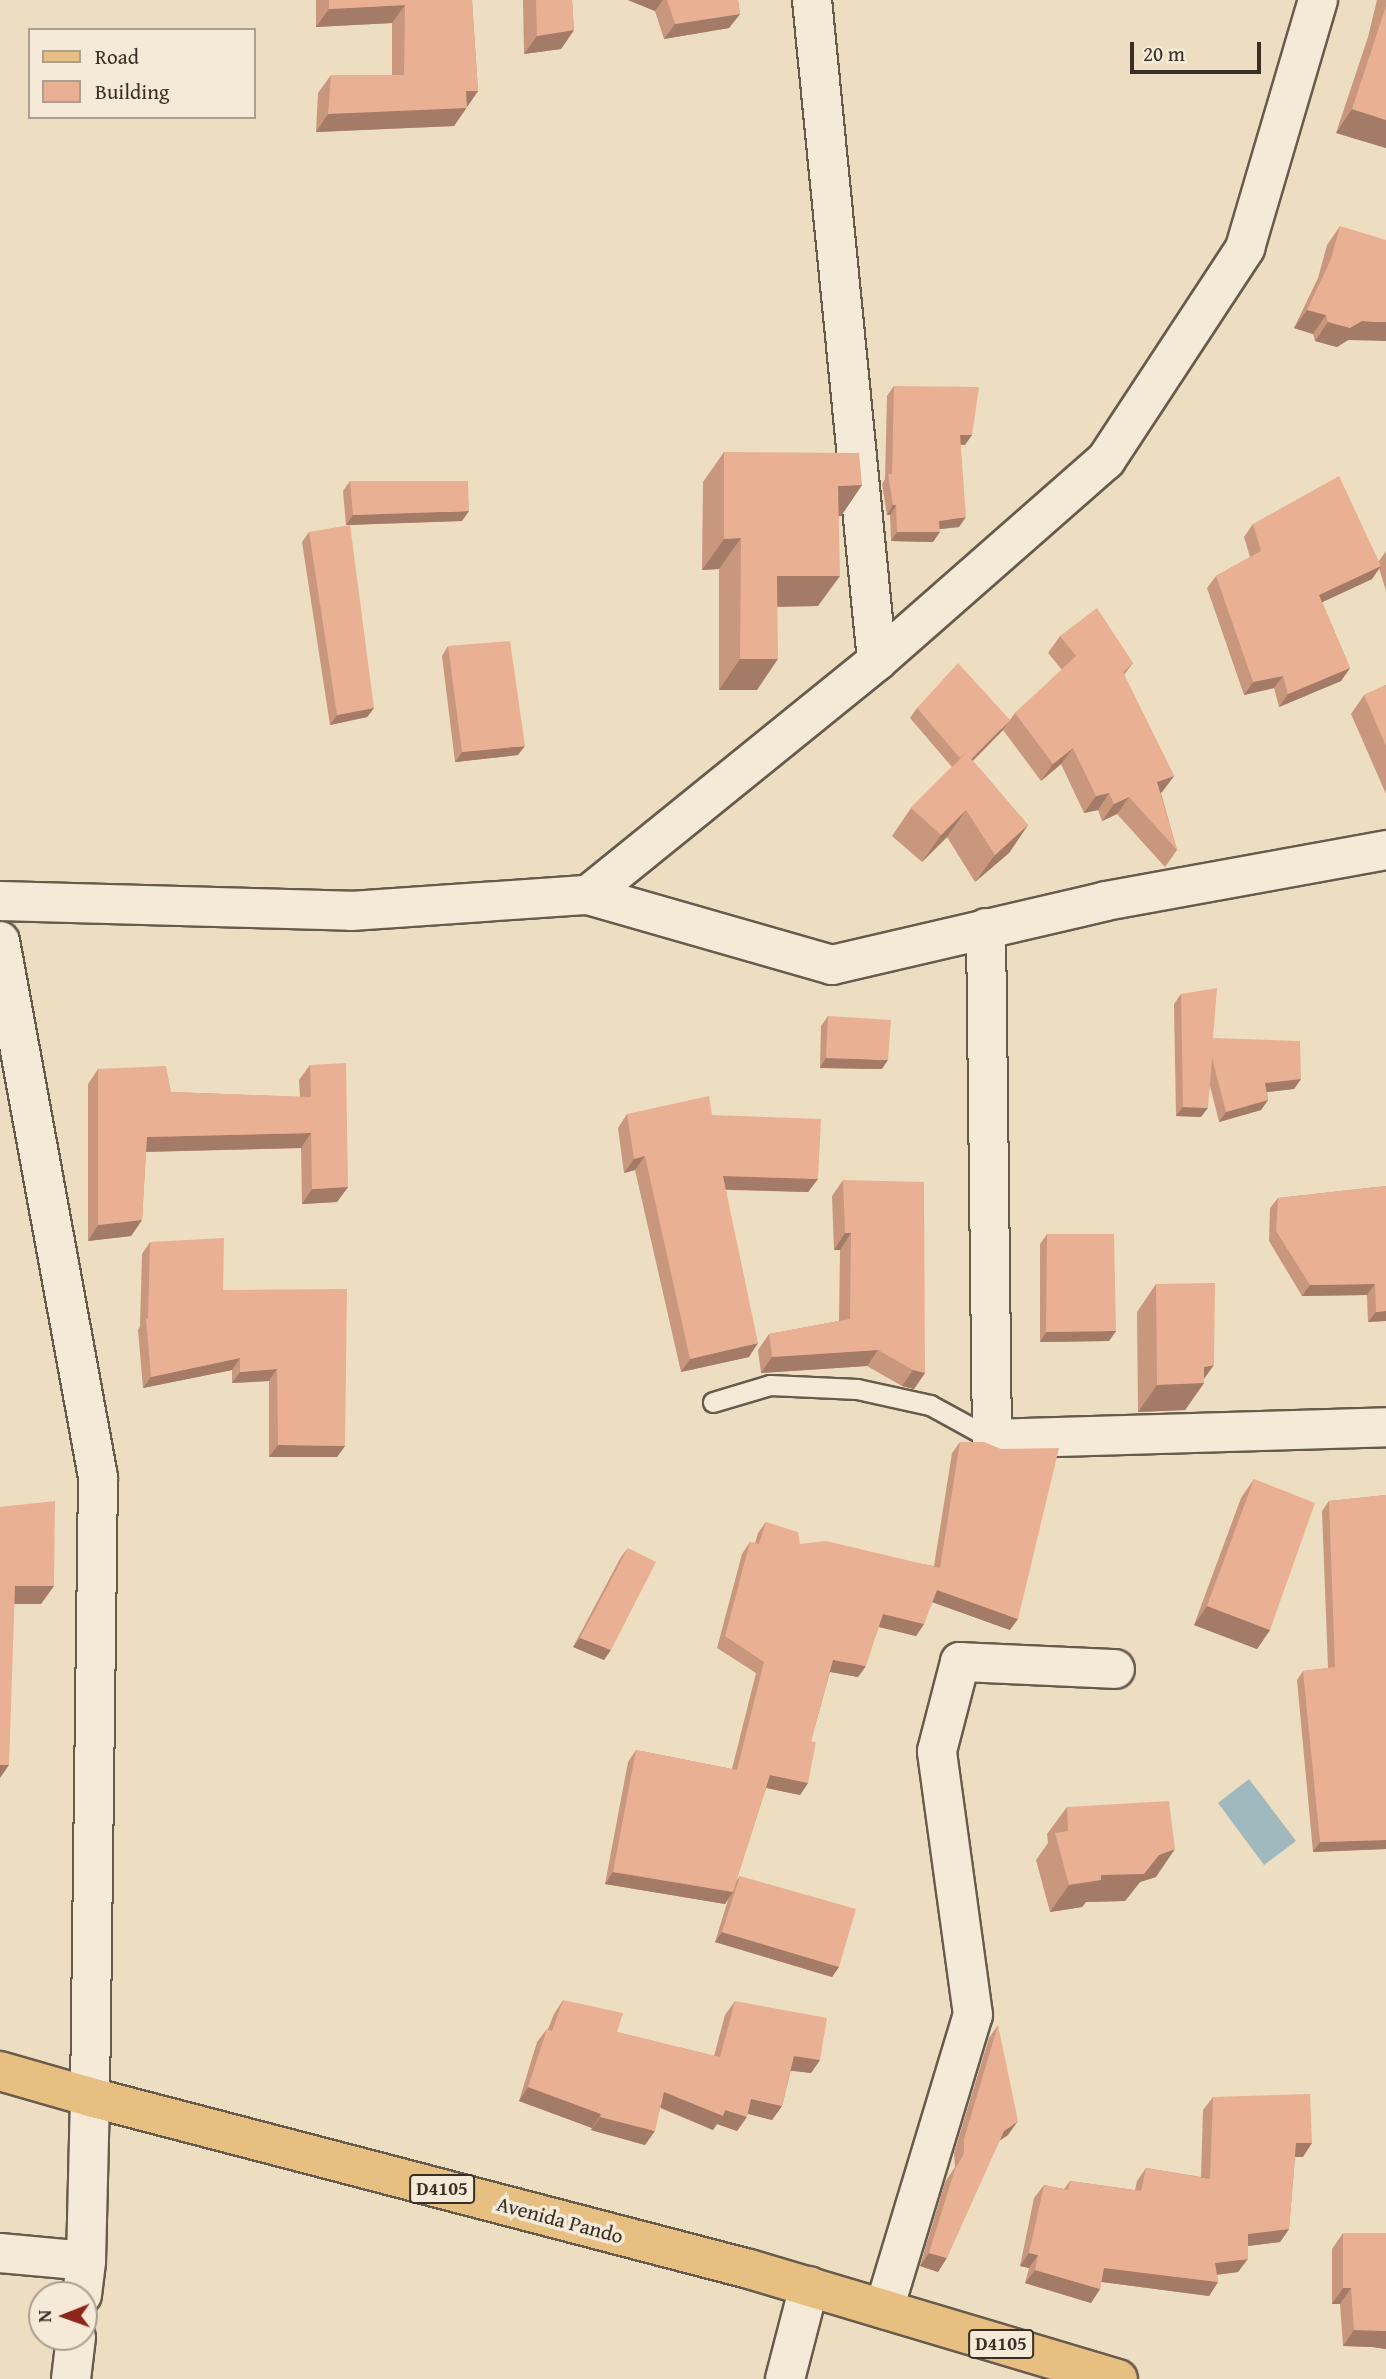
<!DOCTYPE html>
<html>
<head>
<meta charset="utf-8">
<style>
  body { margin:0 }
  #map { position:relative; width:1386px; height:2379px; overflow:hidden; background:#eedec1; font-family:"Gentium Book Plus",serif }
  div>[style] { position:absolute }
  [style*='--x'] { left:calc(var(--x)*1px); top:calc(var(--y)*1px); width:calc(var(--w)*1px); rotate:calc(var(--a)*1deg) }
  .water>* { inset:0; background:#9fb9be }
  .roads { filter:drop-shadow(2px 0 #675b4d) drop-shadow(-2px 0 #675b4d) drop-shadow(0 2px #675b4d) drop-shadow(0 -2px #675b4d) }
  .service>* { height:19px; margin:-9.5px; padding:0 9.5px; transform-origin:9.5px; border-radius:9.5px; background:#f4ead7 }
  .minor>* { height:38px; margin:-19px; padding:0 19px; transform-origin:19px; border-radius:19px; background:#f4ead7 }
  .tertiary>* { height:38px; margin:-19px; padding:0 19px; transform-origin:19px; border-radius:19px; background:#f4ead7 }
  .primary>* { height:38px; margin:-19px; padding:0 19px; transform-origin:19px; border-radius:19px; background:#e7bf80 }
  .wall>* { inset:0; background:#c8977e }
  .shaded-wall>* { inset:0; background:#a37b67 }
  .building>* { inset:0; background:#e9b093 }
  span { translate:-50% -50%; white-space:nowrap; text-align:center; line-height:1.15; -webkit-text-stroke:7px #f4ead7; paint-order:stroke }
  .shield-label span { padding:2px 5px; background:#f4ead7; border:2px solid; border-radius:5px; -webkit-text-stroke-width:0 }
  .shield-label { font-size:19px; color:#3a2f26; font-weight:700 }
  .street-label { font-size:21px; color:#3a2f26 }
  .legend { position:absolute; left:28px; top:28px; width:228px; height:91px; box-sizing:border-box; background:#f4ead7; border:2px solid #aa9f90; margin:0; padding:9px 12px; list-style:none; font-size:21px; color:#3a2f26 }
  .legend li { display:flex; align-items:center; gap:14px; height:35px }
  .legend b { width:35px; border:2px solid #aa9f90 }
  .north { position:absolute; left:28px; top:2281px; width:70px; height:70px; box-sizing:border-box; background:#f4ead7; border:2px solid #aa9f90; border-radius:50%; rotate:269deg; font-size:19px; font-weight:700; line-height:28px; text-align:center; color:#3a2f26 }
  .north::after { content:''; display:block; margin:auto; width:24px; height:32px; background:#8f2418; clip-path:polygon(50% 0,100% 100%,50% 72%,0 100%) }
  .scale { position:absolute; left:1130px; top:42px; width:131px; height:32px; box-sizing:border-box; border:4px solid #3a2f26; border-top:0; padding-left:9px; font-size:21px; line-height:24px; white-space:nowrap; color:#3a2f26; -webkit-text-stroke:5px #f4ead7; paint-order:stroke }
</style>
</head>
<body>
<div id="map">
  <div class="water">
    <div style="clip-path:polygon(1249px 1779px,1296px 1841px,1264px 1865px,1218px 1803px)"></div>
  </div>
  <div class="roads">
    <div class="service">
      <div style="--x:713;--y:1402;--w:59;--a:-16.6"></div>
      <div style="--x:770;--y:1385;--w:87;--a:2.6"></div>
      <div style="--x:857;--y:1389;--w:75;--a:12.4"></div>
      <div style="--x:930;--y:1405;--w:71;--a:28.7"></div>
    </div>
    <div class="minor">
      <div style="--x:812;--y:0;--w:664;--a:84.38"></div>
      <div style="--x:588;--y:895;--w:254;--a:16"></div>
      <div style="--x:832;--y:965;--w:281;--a:-13.1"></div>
      <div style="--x:1106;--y:901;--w:285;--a:-10.3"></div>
      <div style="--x:0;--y:901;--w:351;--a:1.6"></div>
      <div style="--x:351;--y:911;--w:238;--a:-3.9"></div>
      <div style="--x:588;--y:895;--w:372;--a:-39"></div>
      <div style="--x:877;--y:661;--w:305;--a:-41.3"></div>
      <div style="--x:1106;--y:460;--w:254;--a:-56.7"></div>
      <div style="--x:1245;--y:248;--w:259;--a:-73.6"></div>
      <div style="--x:986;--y:928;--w:511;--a:89.33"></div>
      <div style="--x:992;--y:1439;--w:394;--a:-1.7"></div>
      <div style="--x:0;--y:2253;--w:86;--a:5.3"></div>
      <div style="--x:82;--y:2295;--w:34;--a:-83"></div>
      <div style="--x:86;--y:2261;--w:164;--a:-88.6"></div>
      <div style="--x:884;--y:2309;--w:307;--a:-73.2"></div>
      <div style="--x:973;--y:2015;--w:266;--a:-97.8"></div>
      <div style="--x:937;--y:1751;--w:92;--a:-75.5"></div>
      <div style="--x:960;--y:1662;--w:155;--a:2.6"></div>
      <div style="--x:71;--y:2379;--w:42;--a:-83.2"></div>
      <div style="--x:785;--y:2379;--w:96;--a:-75.5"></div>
    </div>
    <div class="tertiary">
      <div style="--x:0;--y:941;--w:545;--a:79.64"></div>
      <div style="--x:98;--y:1477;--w:620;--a:90.74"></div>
    </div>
    <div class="primary">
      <div style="--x:0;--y:2071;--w:94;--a:16.1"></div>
      <div style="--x:90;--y:2097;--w:681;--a:14.63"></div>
      <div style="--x:749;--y:2269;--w:385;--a:16.6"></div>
    </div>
  </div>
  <div class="wall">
    <div style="clip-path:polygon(316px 0,472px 0,478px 91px,454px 126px,316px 132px,318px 93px,331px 75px,392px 75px,392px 23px,316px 27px)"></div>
    <div style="clip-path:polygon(523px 0,572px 0,574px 30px,561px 49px,524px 54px)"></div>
    <div style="clip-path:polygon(628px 0,738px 0,740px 14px,729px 28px,664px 39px,655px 11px)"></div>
    <div style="clip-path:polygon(1377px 0,1386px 0,1386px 148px,1336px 133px,1368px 37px)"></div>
    <div style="clip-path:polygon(1340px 226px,1348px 340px,1337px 347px,1315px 341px,1313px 334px,1294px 328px,1318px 278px,1327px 245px)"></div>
    <div style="clip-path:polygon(894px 386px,965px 445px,961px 444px,959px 527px,939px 529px,933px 542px,891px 541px,890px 515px,887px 515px,882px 484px,885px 479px,887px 396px)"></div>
    <div style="clip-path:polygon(724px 452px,862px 485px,841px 516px,839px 516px,818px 606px,777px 607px,757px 690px,719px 690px,719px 569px,702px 570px,703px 482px)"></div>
    <div style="clip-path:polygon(350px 481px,462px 521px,346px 525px,343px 491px)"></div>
    <div style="clip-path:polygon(1253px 524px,1379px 561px,1386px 551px,1386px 591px,1379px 568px,1372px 579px,1322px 602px,1350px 668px,1341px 681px,1279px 707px,1274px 688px,1244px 695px,1207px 588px,1216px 576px,1250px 557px,1244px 537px)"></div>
    <div style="clip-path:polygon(309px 532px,374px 708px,367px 717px,330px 725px,302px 542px)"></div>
    <div style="clip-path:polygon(1060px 636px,1133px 663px,1124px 675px,1174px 776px,1162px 792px,1161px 793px,1177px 850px,1165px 867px,1117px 814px,1102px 821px,1098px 810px,1084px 813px,1061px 764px,1041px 781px,1003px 730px,1015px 713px,1062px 670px,1048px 653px)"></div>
    <div style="clip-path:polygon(448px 646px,518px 755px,455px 762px,442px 656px)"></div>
    <div style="clip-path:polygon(1386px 685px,1386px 794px,1351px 714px,1364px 695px)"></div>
    <div style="clip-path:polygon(917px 708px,1003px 730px,973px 761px,1028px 825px,1009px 853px,975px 882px,947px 837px,922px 862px,892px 836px,911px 808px,952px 767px,910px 718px)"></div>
    <div style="clip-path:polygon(1181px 994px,1213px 1038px,1301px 1079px,1294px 1089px,1267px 1092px,1268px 1100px,1261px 1110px,1219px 1122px,1210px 1086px,1201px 1117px,1176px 1116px,1174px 1004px)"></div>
    <div style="clip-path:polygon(828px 1016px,882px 1069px,820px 1068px,821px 1026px)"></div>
    <div style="clip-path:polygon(310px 1065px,348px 1187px,337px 1202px,302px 1204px,301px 1148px,146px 1152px,142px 1220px,131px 1236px,88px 1241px,88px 1084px,98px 1069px,171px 1092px,300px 1097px,299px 1080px)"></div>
    <div style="clip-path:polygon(627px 1114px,712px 1115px,818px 1179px,808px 1192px,726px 1190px,749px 1357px,681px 1372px,635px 1170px,624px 1173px,618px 1128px)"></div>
    <div style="clip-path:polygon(843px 1180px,925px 1373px,914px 1389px,902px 1386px,867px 1366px,761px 1373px,758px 1350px,769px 1334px,839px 1321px,840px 1250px,834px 1250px,832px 1196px)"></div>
    <div style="clip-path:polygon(1386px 1186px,1386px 1321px,1368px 1322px,1367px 1295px,1302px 1296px,1269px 1241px,1270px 1208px,1278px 1198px)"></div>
    <div style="clip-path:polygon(1047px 1234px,1116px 1331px,1109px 1341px,1040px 1342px,1040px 1244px)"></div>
    <div style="clip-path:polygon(150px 1242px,223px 1290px,345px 1446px,337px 1457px,269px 1457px,269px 1381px,232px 1383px,232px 1370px,143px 1388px,138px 1330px,140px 1326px,142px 1254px)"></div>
    <div style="clip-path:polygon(1156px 1284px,1204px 1378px,1204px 1383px,1185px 1410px,1138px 1412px,1137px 1312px)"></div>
    <div style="clip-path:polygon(960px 1442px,1010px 1630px,932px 1602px,924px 1624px,916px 1636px,879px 1627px,858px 1677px,830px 1672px,811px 1741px,808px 1783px,800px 1795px,766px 1788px,736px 1881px,740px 1876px,839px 1967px,832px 1977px,715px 1942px,729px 1897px,725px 1904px,605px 1884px,628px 1762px,636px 1750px,732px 1769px,756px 1673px,717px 1648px,742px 1554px,750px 1542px,755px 1543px,758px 1533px,766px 1522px,800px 1544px,934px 1566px,952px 1453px)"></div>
    <div style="clip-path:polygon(1254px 1479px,1270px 1630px,1257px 1649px,1194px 1625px,1241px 1498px)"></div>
    <div style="clip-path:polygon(1386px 1495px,1386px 1849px,1313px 1852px,1297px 1680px,1303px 1671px,1328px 1668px,1322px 1511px,1329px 1501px)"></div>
    <div style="clip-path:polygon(628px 1548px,604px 1660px,573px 1647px,621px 1557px)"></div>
    <div style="clip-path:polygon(1067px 1807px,1156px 1877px,1140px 1882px,1125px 1901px,1086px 1902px,1082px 1907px,1050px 1912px,1036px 1860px,1048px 1843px,1047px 1834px)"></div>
    <div style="clip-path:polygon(563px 2000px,617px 2032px,714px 2056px,725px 2015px,735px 2001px,820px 2060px,811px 2073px,791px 2070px,782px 2106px,772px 2120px,748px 2114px,737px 2131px,717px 2124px,713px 2130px,660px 2108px,645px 2145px,591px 2130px,592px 2128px,519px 2101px,537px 2042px,547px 2029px,548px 2029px,554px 2014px)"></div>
    <div style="clip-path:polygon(998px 2025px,1008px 2135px,999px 2141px,938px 2272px,920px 2266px,945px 2182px,955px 2167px,954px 2153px,989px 2038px)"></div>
    <div style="clip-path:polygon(1213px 2097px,1303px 2157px,1295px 2157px,1289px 2229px,1280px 2242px,1248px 2246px,1238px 2272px,1217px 2275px,1218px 2282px,1209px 2296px,1101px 2282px,1100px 2289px,1091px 2303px,1025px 2283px,1029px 2268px,1020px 2266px,1034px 2198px,1044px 2185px,1064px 2189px,1070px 2181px,1135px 2190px,1137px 2181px,1146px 2168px,1201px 2177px,1203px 2110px)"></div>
    <div style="clip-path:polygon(1343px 2233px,1386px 2233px,1386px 2349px,1372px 2347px,1343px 2346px,1340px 2304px,1332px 2304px,1332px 2249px)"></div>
  </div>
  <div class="shaded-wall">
    <div style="clip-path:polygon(628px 0,663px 0,655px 11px)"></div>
    <div style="clip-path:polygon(405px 5px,392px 23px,316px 27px,329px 9px)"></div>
    <div style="clip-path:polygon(740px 14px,729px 28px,664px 39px,675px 24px)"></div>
    <div style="clip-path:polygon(574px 30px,561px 49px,524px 54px,537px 36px)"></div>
    <div style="clip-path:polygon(466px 91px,478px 91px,454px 126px,316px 132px,328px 114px)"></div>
    <div style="clip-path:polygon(1352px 109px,1386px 120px,1386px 148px,1336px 133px)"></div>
    <div style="clip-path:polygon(1307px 310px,1326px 315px,1313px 334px,1294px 328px)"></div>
    <div style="clip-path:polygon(1362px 321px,1386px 322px,1386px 341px,1348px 340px,1337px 347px,1315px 341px,1328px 322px)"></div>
    <div style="clip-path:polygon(960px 435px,972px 435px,965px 445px,954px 444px)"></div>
    <div style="clip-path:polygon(862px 485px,841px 516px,816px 517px,838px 486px)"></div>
    <div style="clip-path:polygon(893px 505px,896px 505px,890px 515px,887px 515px)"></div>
    <div style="clip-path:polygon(469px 511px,462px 521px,346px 525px,353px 515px)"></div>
    <div style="clip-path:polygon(966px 517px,959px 527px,932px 530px,939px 521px)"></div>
    <div style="clip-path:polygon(897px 532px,940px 532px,933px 542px,891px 541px)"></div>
    <div style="clip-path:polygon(741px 538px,719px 569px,702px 570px,724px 539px)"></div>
    <div style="clip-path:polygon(1381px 566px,1372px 579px,1310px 608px,1319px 595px)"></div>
    <div style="clip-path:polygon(777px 576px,840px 576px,818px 606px,755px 607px)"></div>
    <div style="clip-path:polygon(740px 659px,778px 659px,757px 690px,719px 690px)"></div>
    <div style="clip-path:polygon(1350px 668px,1341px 681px,1279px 707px,1288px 694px)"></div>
    <div style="clip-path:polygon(1283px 676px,1274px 688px,1244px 695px,1253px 682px)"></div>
    <div style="clip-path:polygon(374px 708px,367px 717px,330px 725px,337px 715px)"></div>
    <div style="clip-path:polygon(1010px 720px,1003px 730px,959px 774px,966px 765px)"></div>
    <div style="clip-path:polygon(525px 746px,518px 755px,455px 762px,462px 752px)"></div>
    <div style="clip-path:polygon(1073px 748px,1061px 764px,1041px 781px,1053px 764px)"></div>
    <div style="clip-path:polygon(1174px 776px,1162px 792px,1145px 798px,1157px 782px)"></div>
    <div style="clip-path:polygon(1109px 793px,1098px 810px,1084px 813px,1096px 796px)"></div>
    <div style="clip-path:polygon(1129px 797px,1117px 814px,1102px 821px,1114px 804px)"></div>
    <div style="clip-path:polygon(966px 810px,947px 837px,922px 862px,941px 835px)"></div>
    <div style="clip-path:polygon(1028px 825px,1009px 853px,975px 882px,995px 855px)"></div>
    <div style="clip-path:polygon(826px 1058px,888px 1060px,882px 1069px,820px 1068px)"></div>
    <div style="clip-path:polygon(1301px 1079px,1294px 1089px,1259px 1093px,1265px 1083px)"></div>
    <div style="clip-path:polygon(1268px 1100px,1261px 1110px,1219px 1122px,1226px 1112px)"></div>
    <div style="clip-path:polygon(1183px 1107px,1208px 1108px,1201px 1117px,1176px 1116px)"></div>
    <div style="clip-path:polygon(311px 1133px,301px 1148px,136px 1152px,147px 1137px)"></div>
    <div style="clip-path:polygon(645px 1156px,635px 1170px,624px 1173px,634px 1159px)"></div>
    <div style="clip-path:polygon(723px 1176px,818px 1179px,808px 1192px,714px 1189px)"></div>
    <div style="clip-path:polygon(348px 1187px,337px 1202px,302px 1204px,312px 1189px)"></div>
    <div style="clip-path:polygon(142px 1220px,131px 1236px,88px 1241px,98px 1225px)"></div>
    <div style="clip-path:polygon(845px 1233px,851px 1233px,840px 1250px,834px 1250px)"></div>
    <div style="clip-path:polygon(1375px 1284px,1367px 1295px,1302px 1296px,1310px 1285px)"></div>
    <div style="clip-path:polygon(1386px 1311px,1386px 1321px,1368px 1322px,1376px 1312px)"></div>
    <div style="clip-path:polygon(1116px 1331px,1109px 1341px,1040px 1342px,1046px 1332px)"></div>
    <div style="clip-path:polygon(758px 1343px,749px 1357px,681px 1372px,690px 1359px)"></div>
    <div style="clip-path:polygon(878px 1350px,867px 1366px,761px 1373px,772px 1357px)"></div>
    <div style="clip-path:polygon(240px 1358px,232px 1370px,143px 1388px,151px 1377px)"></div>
    <div style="clip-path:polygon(1214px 1365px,1201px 1383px,1204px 1383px,1185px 1410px,1138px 1412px,1157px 1385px,1204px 1367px)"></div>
    <div style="clip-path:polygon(277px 1369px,269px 1381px,232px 1383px,240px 1372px)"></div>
    <div style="clip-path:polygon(913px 1370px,925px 1373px,914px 1389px,902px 1386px)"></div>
    <div style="clip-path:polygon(278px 1445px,345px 1446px,337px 1457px,269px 1457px)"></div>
    <div style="clip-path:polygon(15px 1586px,54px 1586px,41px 1604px,3px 1604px)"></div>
    <div style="clip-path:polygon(937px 1590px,1018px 1619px,1010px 1630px,929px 1601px)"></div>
    <div style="clip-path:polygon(1207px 1606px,1270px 1630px,1257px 1649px,1194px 1625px)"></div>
    <div style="clip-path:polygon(883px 1614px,924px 1624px,916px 1636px,875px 1626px)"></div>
    <div style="clip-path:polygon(580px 1638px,611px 1650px,604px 1660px,573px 1647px)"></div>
    <div style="clip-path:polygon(833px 1660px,866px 1666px,858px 1677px,825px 1671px)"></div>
    <div style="clip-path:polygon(0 1765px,9px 1765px,0 1778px)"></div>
    <div style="clip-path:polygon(770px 1775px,808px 1783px,800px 1795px,762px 1787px)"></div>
    <div style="clip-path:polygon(1386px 1840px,1386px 1849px,1313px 1852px,1320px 1842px)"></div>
    <div style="clip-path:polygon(1175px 1849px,1156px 1877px,1140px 1882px,1125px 1901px,1086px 1902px,1082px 1907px,1050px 1912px,1069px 1885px)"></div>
    <div style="clip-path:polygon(613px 1872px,733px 1892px,725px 1904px,605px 1884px)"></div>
    <div style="clip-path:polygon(722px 1932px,839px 1967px,832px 1977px,715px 1942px)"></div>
    <div style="clip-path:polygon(794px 2056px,820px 2060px,811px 2073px,784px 2070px)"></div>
    <div style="clip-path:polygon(528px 2087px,601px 2114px,592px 2128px,519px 2101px)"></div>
    <div style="clip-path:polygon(664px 2092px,725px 2110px,747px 2117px,737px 2131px,717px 2124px,713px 2130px,655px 2105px)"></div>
    <div style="clip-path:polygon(751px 2099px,782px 2106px,772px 2120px,741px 2112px)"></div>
    <div style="clip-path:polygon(600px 2117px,655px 2131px,645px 2145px,591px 2130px)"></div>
    <div style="clip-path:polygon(1018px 2121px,1008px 2135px,994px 2144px,1004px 2131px)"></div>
    <div style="clip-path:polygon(1296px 2143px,1312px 2143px,1303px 2157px,1287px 2157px)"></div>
    <div style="clip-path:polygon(1289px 2229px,1280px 2242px,1239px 2247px,1248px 2234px)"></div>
    <div style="clip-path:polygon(929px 2253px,947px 2258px,938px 2272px,920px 2266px)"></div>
    <div style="clip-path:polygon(1029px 2253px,1038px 2255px,1029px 2268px,1020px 2266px)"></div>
    <div style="clip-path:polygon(1248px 2259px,1238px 2272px,1206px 2276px,1215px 2263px)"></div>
    <div style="clip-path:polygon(1104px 2268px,1218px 2282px,1209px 2296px,1095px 2281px)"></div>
    <div style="clip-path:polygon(1035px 2270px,1100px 2289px,1091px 2303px,1025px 2283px)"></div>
    <div style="clip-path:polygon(1343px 2288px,1351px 2288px,1340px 2304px,1332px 2304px)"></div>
    <div style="clip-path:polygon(1354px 2330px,1386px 2331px,1386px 2349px,1372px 2347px,1343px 2346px)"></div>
  </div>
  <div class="building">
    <div style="clip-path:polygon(329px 0,472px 0,478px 91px,466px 91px,467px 108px,328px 114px,331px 75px,404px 75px,405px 5px,329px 9px)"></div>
    <div style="clip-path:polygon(536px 0,572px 0,574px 30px,537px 36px)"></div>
    <div style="clip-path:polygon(667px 0,738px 0,740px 14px,675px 24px)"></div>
    <div style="clip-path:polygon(1386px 6px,1386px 120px,1352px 109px)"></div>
    <div style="clip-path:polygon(1340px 226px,1386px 240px,1386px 322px,1362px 321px,1350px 328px,1328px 322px,1326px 315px,1307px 310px,1331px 259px)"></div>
    <div style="clip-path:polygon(894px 386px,979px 387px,972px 435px,960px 435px,966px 517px,939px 521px,940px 532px,897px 532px,896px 505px,893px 505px,888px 474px,892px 474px)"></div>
    <div style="clip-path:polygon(724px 452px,859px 453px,862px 485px,838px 486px,840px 576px,777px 576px,778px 659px,740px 659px,741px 538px,724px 539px)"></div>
    <div style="clip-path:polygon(1339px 476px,1381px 566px,1319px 595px,1350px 668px,1288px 694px,1283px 676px,1253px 682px,1216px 576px,1261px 551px,1253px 524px)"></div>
    <div style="clip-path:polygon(350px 481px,468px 481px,469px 511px,353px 515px)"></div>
    <div style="clip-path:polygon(350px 525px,374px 708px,337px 715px,309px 532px)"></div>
    <div style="clip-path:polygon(1097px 608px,1133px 663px,1123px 672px,1174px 776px,1157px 782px,1177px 850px,1129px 797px,1114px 804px,1109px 793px,1096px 796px,1073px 748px,1053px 764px,1015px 713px,1076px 656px,1060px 636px)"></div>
    <div style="clip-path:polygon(510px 641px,525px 746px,462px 752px,448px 646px)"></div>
    <div style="clip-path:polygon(958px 663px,1010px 720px,971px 759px,966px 753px,960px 758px,917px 708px)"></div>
    <div style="clip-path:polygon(1386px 685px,1386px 746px,1364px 695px)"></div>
    <div style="clip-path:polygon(966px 753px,1028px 825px,995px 855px,966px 810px,941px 835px,911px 808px)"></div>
    <div style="clip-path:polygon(1217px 988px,1213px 1038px,1300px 1041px,1301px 1079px,1265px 1083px,1268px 1100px,1226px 1112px,1212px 1058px,1208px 1108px,1183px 1107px,1181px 994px)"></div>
    <div style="clip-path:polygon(828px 1016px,891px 1020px,888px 1060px,826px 1058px)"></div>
    <div style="clip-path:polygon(346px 1063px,348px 1187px,312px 1189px,311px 1133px,147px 1137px,142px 1220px,98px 1225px,98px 1069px,166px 1066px,171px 1092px,311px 1097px,310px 1065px)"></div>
    <div style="clip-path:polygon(709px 1096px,712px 1115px,821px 1119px,818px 1179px,723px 1176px,758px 1343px,690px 1359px,645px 1156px,634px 1159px,627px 1114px)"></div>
    <div style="clip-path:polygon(843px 1180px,924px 1182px,925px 1373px,913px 1370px,878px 1350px,772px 1357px,769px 1334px,850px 1319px,851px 1233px,845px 1233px)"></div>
    <div style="clip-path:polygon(1386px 1186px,1386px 1311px,1376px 1312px,1375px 1284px,1310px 1285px,1276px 1231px,1278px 1198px)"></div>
    <div style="clip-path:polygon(1047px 1234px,1114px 1234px,1116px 1331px,1046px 1332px)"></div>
    <div style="clip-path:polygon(224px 1238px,223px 1290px,347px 1289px,345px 1446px,278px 1445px,277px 1369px,240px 1372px,240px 1358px,151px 1377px,146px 1319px,148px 1318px,150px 1242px)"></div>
    <div style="clip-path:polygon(1215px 1283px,1214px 1365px,1204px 1367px,1204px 1383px,1157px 1385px,1156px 1284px)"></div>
    <div style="clip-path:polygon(960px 1442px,984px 1442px,1001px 1449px,1059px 1448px,1018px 1619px,937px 1590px,924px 1624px,883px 1614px,866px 1666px,833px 1660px,811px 1741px,816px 1742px,808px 1783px,770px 1775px,733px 1892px,613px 1872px,636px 1750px,737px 1770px,764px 1662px,725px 1636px,750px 1542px,759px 1544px,766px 1522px,798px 1532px,800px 1544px,826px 1541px,940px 1568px)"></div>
    <div style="clip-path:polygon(1254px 1479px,1315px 1503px,1270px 1630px,1207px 1606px)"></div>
    <div style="clip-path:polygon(1386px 1495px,1386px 1840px,1320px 1842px,1303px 1671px,1335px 1667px,1329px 1501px)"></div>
    <div style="clip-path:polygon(55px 1501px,54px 1586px,15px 1586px,9px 1765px,0 1765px,0 1507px)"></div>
    <div style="clip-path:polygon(628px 1548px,656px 1562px,611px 1650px,580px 1638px)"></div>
    <div style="clip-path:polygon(1169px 1801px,1175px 1849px,1159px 1855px,1144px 1874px,1101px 1875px,1101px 1880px,1069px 1885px,1055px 1833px,1068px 1831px,1067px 1807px)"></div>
    <div style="clip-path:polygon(740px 1876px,856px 1909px,839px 1967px,722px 1932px)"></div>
    <div style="clip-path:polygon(563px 2000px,623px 2013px,617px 2032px,720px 2057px,735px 2001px,827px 2018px,820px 2060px,794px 2056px,782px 2106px,751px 2099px,747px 2117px,725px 2110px,723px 2116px,664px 2092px,655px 2131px,600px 2117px,601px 2114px,528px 2087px,547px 2029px,552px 2031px)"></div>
    <div style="clip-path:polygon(998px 2025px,1018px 2121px,1004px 2131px,947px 2258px,929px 2253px,955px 2169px,964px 2154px,964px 2139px)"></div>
    <div style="clip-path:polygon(1310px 2094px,1312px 2143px,1296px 2143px,1289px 2229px,1248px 2234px,1248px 2259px,1215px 2263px,1218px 2282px,1104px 2268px,1100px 2289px,1035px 2270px,1038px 2255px,1029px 2253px,1044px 2185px,1068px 2190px,1070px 2181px,1141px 2191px,1146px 2168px,1210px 2179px,1213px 2097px)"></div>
    <div style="clip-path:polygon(1343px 2233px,1386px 2233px,1386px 2331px,1354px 2330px,1351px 2288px,1343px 2288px)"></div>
  </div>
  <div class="shield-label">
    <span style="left:442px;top:2189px">D4105</span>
    <span style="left:1001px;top:2344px">D4105</span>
  </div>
  <div class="street-label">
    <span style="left:560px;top:2220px;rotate:15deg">Avenida Pando</span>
  </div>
  <ul class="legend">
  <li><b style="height:9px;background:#e7bf80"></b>Road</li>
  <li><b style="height:19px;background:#e9b093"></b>Building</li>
  </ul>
  <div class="north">N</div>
  <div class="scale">20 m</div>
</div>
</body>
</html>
